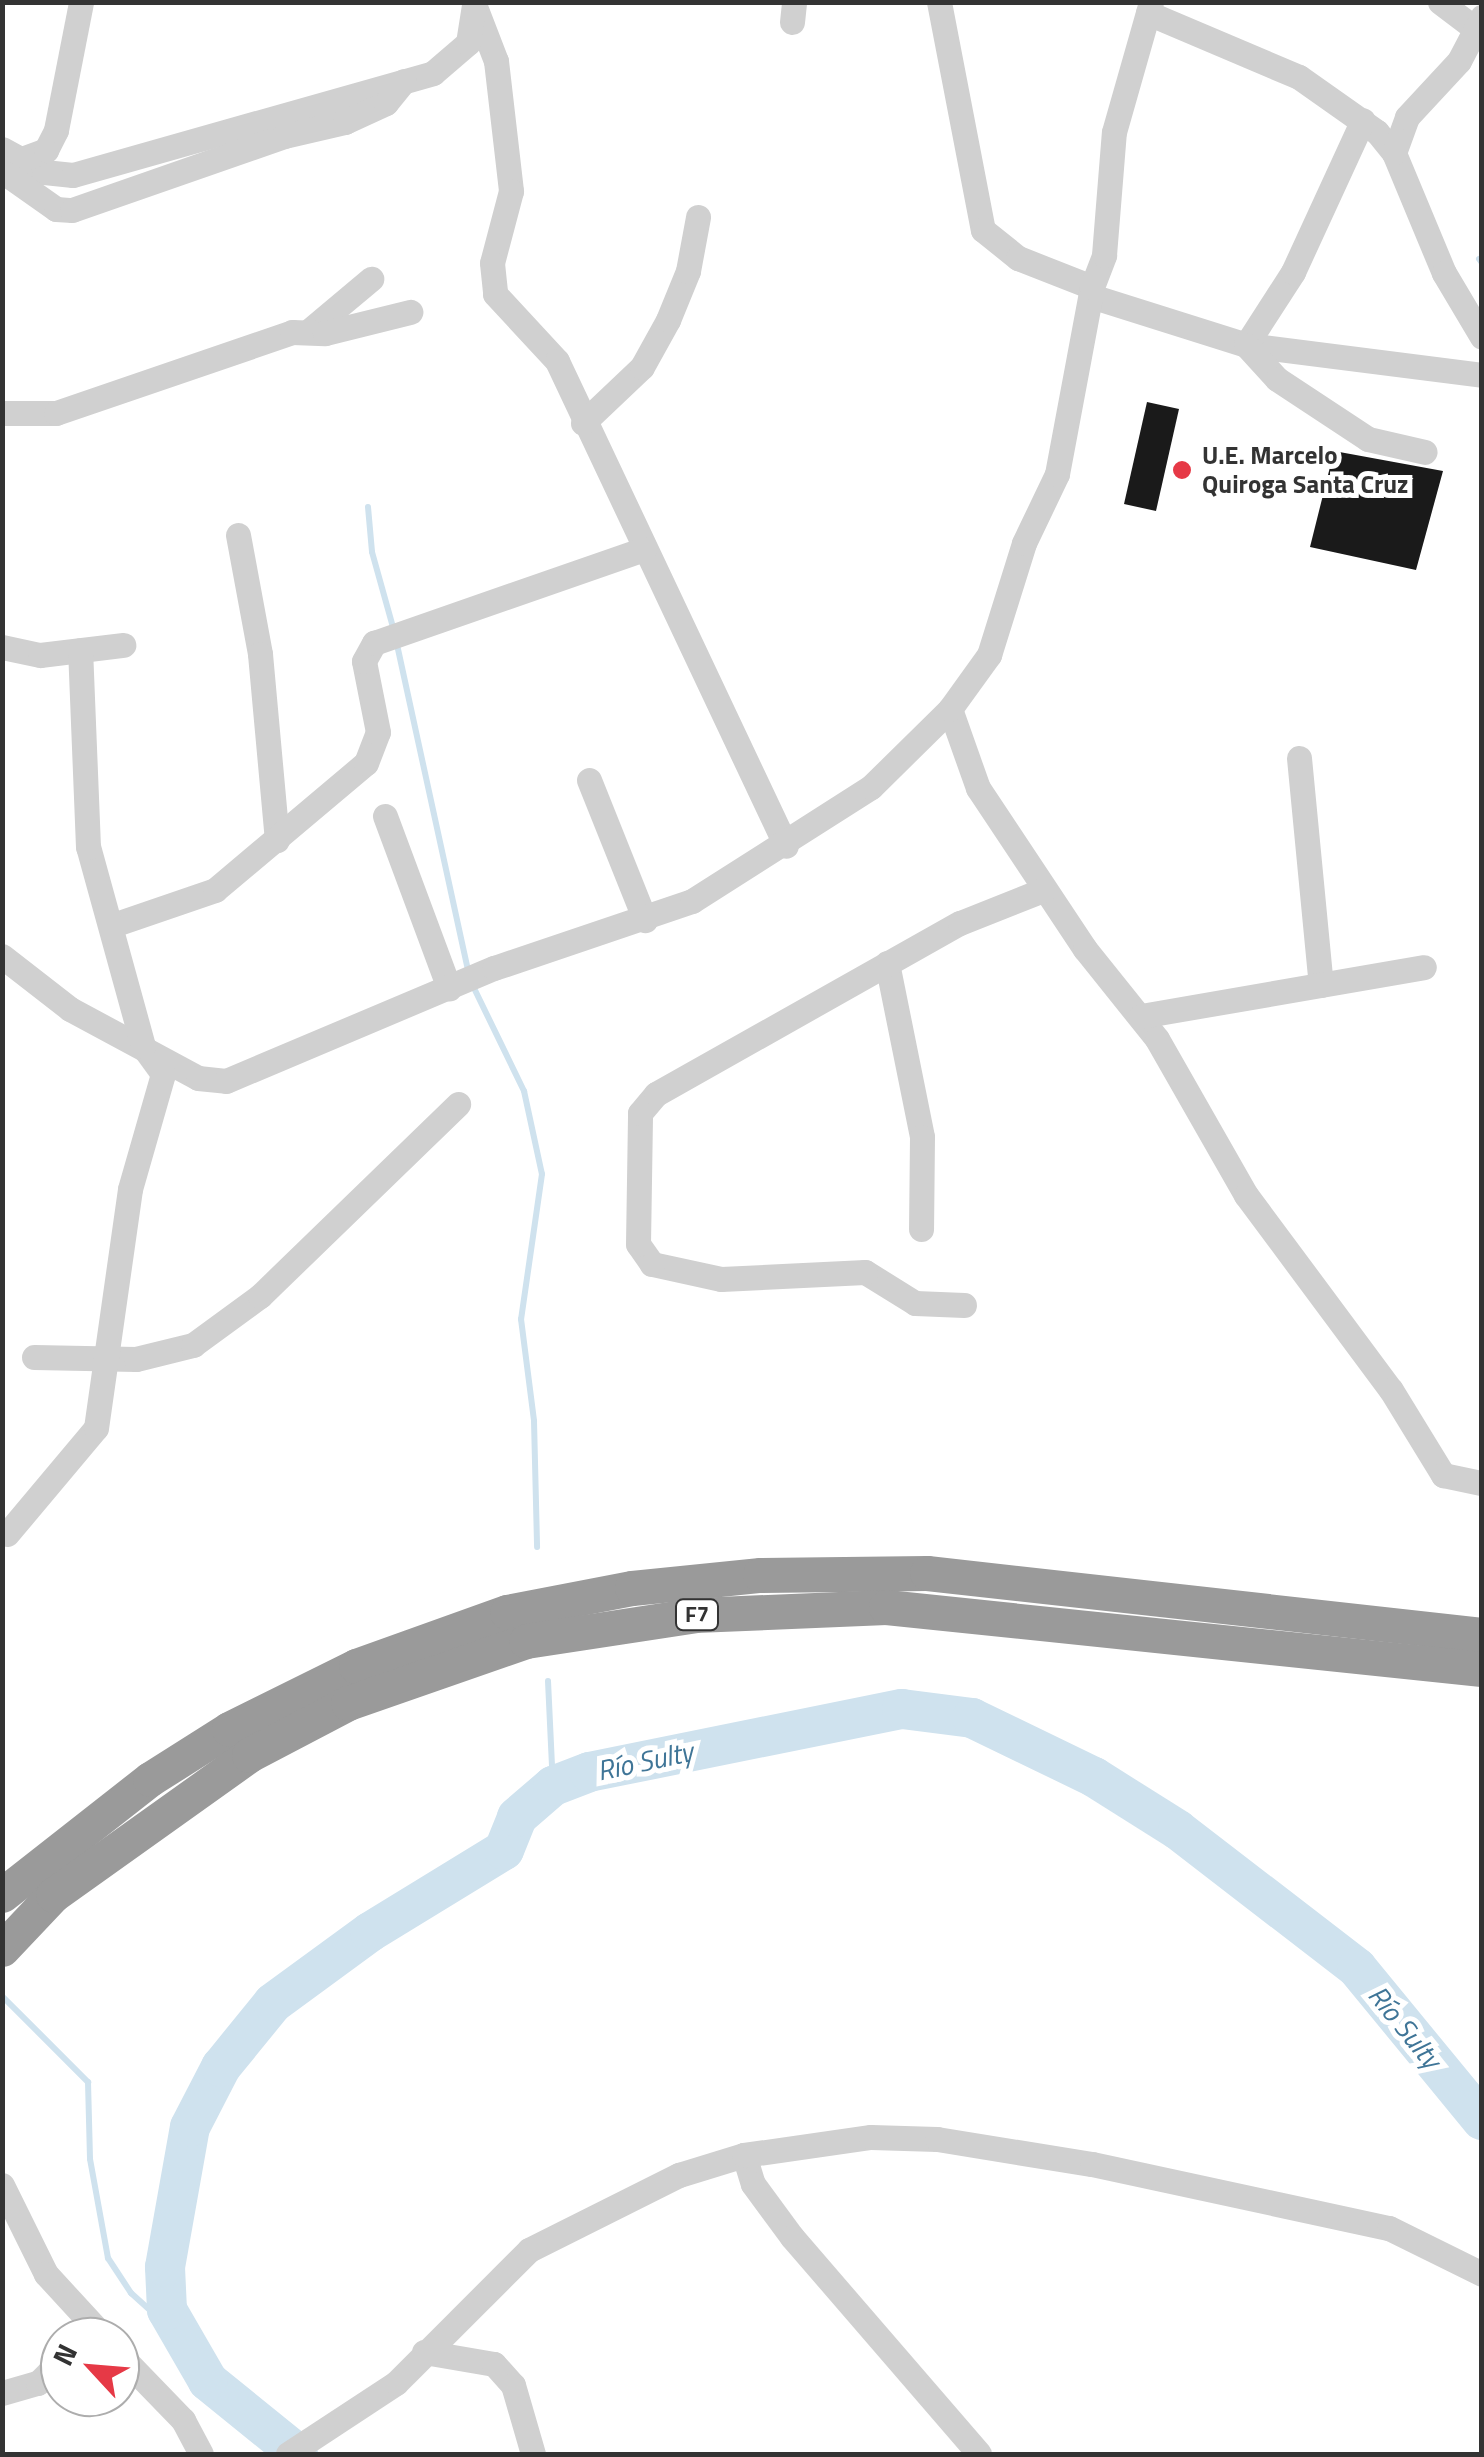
<!DOCTYPE html>
<html>
<head>
<meta charset="utf-8">
<style>
  body { margin:0 }
  #map { position:relative; width:1484px; height:2457px; overflow:hidden; background:#fff; font-family:"Titillium Web",sans-serif }
  div>[style] { position:absolute }
  [style*='--x'] { left:calc(var(--x)*1px); top:calc(var(--y)*1px); width:calc(var(--w)*1px); rotate:calc(var(--a)*1deg) }
  .stream>* { height:6px; margin:-3px; padding:0 3px; transform-origin:3px; border-radius:3px; background:#cfe2ee }
  .river>* { height:40px; margin:-20px; padding:0 20px; transform-origin:20px; border-radius:20px; background:#cfe2ee }
  .building>* { inset:0; background:#1a1a1a }
  .minor>* { height:25px; margin:-12.5px; padding:0 12.5px; transform-origin:12.5px; border-radius:12.5px; background:#d0d0d0 }
  .highway>* { height:35px; margin:-17.5px; padding:0 17.5px; transform-origin:17.5px; border-radius:17.5px; background:#9a9a9a }
  .dots>* { width:28px; height:28px; translate:-50% -50%; box-sizing:border-box; border:5px solid #fff; border-radius:50% }
  span { translate:-50% -50%; white-space:nowrap; text-align:center; line-height:1.15; -webkit-text-stroke:10px #fff; paint-order:stroke }
  .shield-label span { padding:2px 8px; background:#fff; border:2px solid; border-radius:8px; -webkit-text-stroke-width:0 }
  .shield-label { font-size:22px; color:#333; font-weight:700 }
  .poi-label { font-size:25px; color:#333; font-weight:700 }
  .left { translate:0 -50%; text-align:left }
  .water-label { font-size:28px; color:#3f7597; font-style:italic }
  .frame { position:absolute; inset:0; border:5px solid #333; pointer-events:none }
  .north { position:absolute; left:40px; top:2317px; width:100px; height:100px; box-sizing:border-box; background:#fff; border:2px solid #adadad; border-radius:50%; rotate:296deg; font-size:28px; font-weight:700; line-height:40px; text-align:center; color:#333 }
  .north::after { content:''; display:block; margin:auto; width:35px; height:45px; background:#e63946; clip-path:polygon(50% 0,100% 100%,50% 72%,0 100%) }
</style>
</head>
<body>
<div id="map">
  <div class="stream">
    <div style="--x:1479;--y:259;--w:5;--a:53"></div>
    <div style="--x:368;--y:507;--w:45;--a:84.9"></div>
    <div style="--x:372;--y:552;--w:78;--a:74.4"></div>
    <div style="--x:396;--y:640;--w:342;--a:77.7"></div>
    <div style="--x:473;--y:986;--w:117;--a:64.1"></div>
    <div style="--x:524;--y:1091;--w:85;--a:77.8"></div>
    <div style="--x:542;--y:1174;--w:147;--a:98.2"></div>
    <div style="--x:521;--y:1319;--w:103;--a:82.7"></div>
    <div style="--x:534;--y:1421;--w:126;--a:88.6"></div>
    <div style="--x:548;--y:1681;--w:105;--a:87.3"></div>
    <div style="--x:2;--y:1996;--w:122;--a:45"></div>
    <div style="--x:88;--y:2082;--w:77;--a:88.5"></div>
    <div style="--x:90;--y:2159;--w:101;--a:79.7"></div>
    <div style="--x:108;--y:2258;--w:42;--a:56.7"></div>
    <div style="--x:131;--y:2293;--w:69;--a:42"></div>
  </div>
  <div class="river">
    <div style="--x:298;--y:2454;--w:116;--a:-141"></div>
    <div style="--x:208;--y:2381;--w:82;--a:-120"></div>
    <div style="--x:167;--y:2310;--w:43;--a:-92.7"></div>
    <div style="--x:165;--y:2267;--w:142;--a:-79.9"></div>
    <div style="--x:190;--y:2127;--w:68;--a:-62.7"></div>
    <div style="--x:221;--y:2067;--w:82;--a:-50.9"></div>
    <div style="--x:273;--y:2003;--w:120;--a:-36.2"></div>
    <div style="--x:370;--y:1932;--w:157;--a:-31.5"></div>
    <div style="--x:504;--y:1850;--w:35;--a:-68"></div>
    <div style="--x:517;--y:1817;--w:48;--a:-40.7"></div>
    <div style="--x:553;--y:1786;--w:39;--a:-21"></div>
    <div style="--x:589;--y:1772;--w:319;--a:-11.4"></div>
    <div style="--x:902;--y:1709;--w:71;--a:7.3"></div>
    <div style="--x:972;--y:1718;--w:136;--a:25.8"></div>
    <div style="--x:1094;--y:1777;--w:99;--a:32.2"></div>
    <div style="--x:1178;--y:1830;--w:226;--a:37.6"></div>
    <div style="--x:1357;--y:1968;--w:197;--a:50.6"></div>
  </div>
  <div class="building">
    <div style="clip-path:polygon(1147px 402px,1179px 409px,1156px 511px,1124px 504px)"></div>
    <div style="clip-path:polygon(1334px 451px,1443px 471px,1416px 570px,1310px 547px)"></div>
  </div>
  <div class="minor">
    <div style="--x:939;--y:2;--w:232;--a:79.1"></div>
    <div style="--x:983;--y:230;--w:45;--a:38.7"></div>
    <div style="--x:1018;--y:258;--w:79;--a:21.4"></div>
    <div style="--x:1440;--y:2;--w:41;--a:37.1"></div>
    <div style="--x:474;--y:4;--w:61;--a:68.9"></div>
    <div style="--x:496;--y:61;--w:131;--a:83.4"></div>
    <div style="--x:511;--y:191;--w:74;--a:104.8"></div>
    <div style="--x:492;--y:263;--w:31;--a:84"></div>
    <div style="--x:495;--y:294;--w:91;--a:47.2"></div>
    <div style="--x:557;--y:361;--w:536;--a:64.72"></div>
    <div style="--x:1148;--y:13;--w:164;--a:23"></div>
    <div style="--x:1299;--y:77;--w:95;--a:35.2"></div>
    <div style="--x:1377;--y:132;--w:27;--a:51"></div>
    <div style="--x:1394;--y:153;--w:130;--a:67.4"></div>
    <div style="--x:1444;--y:273;--w:74;--a:59.3"></div>
    <div style="--x:792;--y:22;--w:20;--a:-84"></div>
    <div style="--x:2;--y:149;--w:48;--a:28.7"></div>
    <div style="--x:44;--y:172;--w:29;--a:6"></div>
    <div style="--x:73;--y:175;--w:374;--a:-15.8"></div>
    <div style="--x:433;--y:73;--w:46;--a:-40.6"></div>
    <div style="--x:468;--y:43;--w:37;--a:-81"></div>
    <div style="--x:1394;--y:153;--w:38;--a:-70"></div>
    <div style="--x:1407;--y:117;--w:76;--a:-47.1"></div>
    <div style="--x:1459;--y:61;--w:50;--a:-62.4"></div>
    <div style="--x:19;--y:160;--w:29;--a:-20"></div>
    <div style="--x:46;--y:150;--w:22;--a:-63"></div>
    <div style="--x:56;--y:130;--w:130;--a:-78.9"></div>
    <div style="--x:2;--y:171;--w:66;--a:35.1"></div>
    <div style="--x:56;--y:209;--w:16;--a:4"></div>
    <div style="--x:72;--y:210;--w:225;--a:-19.2"></div>
    <div style="--x:284;--y:136;--w:63;--a:-12.9"></div>
    <div style="--x:345;--y:122;--w:45;--a:-24.9"></div>
    <div style="--x:386;--y:103;--w:28;--a:-51"></div>
    <div style="--x:1091;--y:296;--w:163;--a:17.5"></div>
    <div style="--x:1246;--y:345;--w:238;--a:7.2"></div>
    <div style="--x:310;--y:330;--w:80;--a:-39.9"></div>
    <div style="--x:1246;--y:345;--w:87;--a:-57.2"></div>
    <div style="--x:1293;--y:272;--w:167;--a:-65.3"></div>
    <div style="--x:1246;--y:345;--w:46;--a:47.6"></div>
    <div style="--x:1277;--y:379;--w:109;--a:33.4"></div>
    <div style="--x:1368;--y:439;--w:58;--a:12.8"></div>
    <div style="--x:2;--y:413;--w:54;--a:0"></div>
    <div style="--x:56;--y:413;--w:250;--a:-18.9"></div>
    <div style="--x:292;--y:332;--w:33;--a:2"></div>
    <div style="--x:325;--y:333;--w:88;--a:-13.9"></div>
    <div style="--x:583;--y:423;--w:81;--a:-43.5"></div>
    <div style="--x:642;--y:367;--w:54;--a:-61"></div>
    <div style="--x:668;--y:320;--w:53;--a:-67.8"></div>
    <div style="--x:688;--y:271;--w:55;--a:-79.5"></div>
    <div style="--x:238;--y:535;--w:121;--a:79.5"></div>
    <div style="--x:260;--y:654;--w:187;--a:84.8"></div>
    <div style="--x:2;--y:647;--w:39;--a:12"></div>
    <div style="--x:40;--y:655;--w:84;--a:-6.9"></div>
    <div style="--x:950;--y:709;--w:84;--a:70.5"></div>
    <div style="--x:978;--y:788;--w:193;--a:56.4"></div>
    <div style="--x:1085;--y:949;--w:115;--a:51.3"></div>
    <div style="--x:1157;--y:1039;--w:180;--a:60.3"></div>
    <div style="--x:1246;--y:1195;--w:243;--a:53.4"></div>
    <div style="--x:1391;--y:1390;--w:100;--a:58.5"></div>
    <div style="--x:1443;--y:1475;--w:40;--a:12"></div>
    <div style="--x:1299;--y:758;--w:228;--a:84.5"></div>
    <div style="--x:589;--y:780;--w:151;--a:68.2"></div>
    <div style="--x:385;--y:816;--w:184;--a:69.6"></div>
    <div style="--x:113;--y:925;--w:108;--a:-18.9"></div>
    <div style="--x:215;--y:890;--w:197;--a:-40.1"></div>
    <div style="--x:366;--y:763;--w:33;--a:-69"></div>
    <div style="--x:378;--y:732;--w:72;--a:-101.2"></div>
    <div style="--x:364;--y:661;--w:21;--a:-61"></div>
    <div style="--x:374;--y:643;--w:286;--a:-19.2"></div>
    <div style="--x:2;--y:956;--w:86;--a:37.9"></div>
    <div style="--x:70;--y:1009;--w:145;--a:28.3"></div>
    <div style="--x:198;--y:1078;--w:28;--a:6"></div>
    <div style="--x:226;--y:1081;--w:291;--a:-22.9"></div>
    <div style="--x:494;--y:968;--w:209;--a:-18.7"></div>
    <div style="--x:692;--y:901;--w:212;--a:-32.5"></div>
    <div style="--x:871;--y:787;--w:111;--a:-44.6"></div>
    <div style="--x:950;--y:709;--w:67;--a:-54.2"></div>
    <div style="--x:989;--y:655;--w:117;--a:-72.6"></div>
    <div style="--x:1024;--y:543;--w:76;--a:-64.4"></div>
    <div style="--x:1057;--y:474;--w:190;--a:-79.4"></div>
    <div style="--x:1092;--y:287;--w:34;--a:-69"></div>
    <div style="--x:1104;--y:255;--w:123;--a:-85.4"></div>
    <div style="--x:1114;--y:132;--w:135;--a:-74.1"></div>
    <div style="--x:887;--y:963;--w:177;--a:78.6"></div>
    <div style="--x:922;--y:1137;--w:92;--a:90.6"></div>
    <div style="--x:1141;--y:1016;--w:287;--a:-9.8"></div>
    <div style="--x:964;--y:1305;--w:49;--a:-177.7"></div>
    <div style="--x:915;--y:1303;--w:59;--a:-148.2"></div>
    <div style="--x:865;--y:1272;--w:144;--a:177.2"></div>
    <div style="--x:721;--y:1279;--w:71;--a:-167.7"></div>
    <div style="--x:652;--y:1264;--w:24;--a:-125"></div>
    <div style="--x:638;--y:1244;--w:131;--a:-89.1"></div>
    <div style="--x:640;--y:1113;--w:25;--a:-50"></div>
    <div style="--x:656;--y:1094;--w:349;--a:-29.4"></div>
    <div style="--x:960;--y:923;--w:89;--a:-21.7"></div>
    <div style="--x:34;--y:1357;--w:102;--a:1.1"></div>
    <div style="--x:136;--y:1359;--w:59;--a:-13.8"></div>
    <div style="--x:193;--y:1345;--w:83;--a:-36.2"></div>
    <div style="--x:260;--y:1296;--w:276;--a:-44.1"></div>
    <div style="--x:7;--y:1534;--w:138;--a:-50"></div>
    <div style="--x:96;--y:1428;--w:241;--a:-81.9"></div>
    <div style="--x:130;--y:1189;--w:120;--a:-74"></div>
    <div style="--x:163;--y:1074;--w:34;--a:-126"></div>
    <div style="--x:143;--y:1046;--w:206;--a:-105.4"></div>
    <div style="--x:88;--y:847;--w:197;--a:-92.3"></div>
    <div style="--x:744;--y:2155;--w:30;--a:73"></div>
    <div style="--x:753;--y:2184;--w:66;--a:53.7"></div>
    <div style="--x:792;--y:2237;--w:286;--a:49.2"></div>
    <div style="--x:2;--y:2185;--w:99;--a:63.7"></div>
    <div style="--x:46;--y:2274;--w:86;--a:47.4"></div>
    <div style="--x:424;--y:2352;--w:71;--a:9.7"></div>
    <div style="--x:494;--y:2364;--w:28;--a:48"></div>
    <div style="--x:513;--y:2385;--w:72;--a:73.8"></div>
    <div style="--x:120;--y:2355;--w:91;--a:45.9"></div>
    <div style="--x:183;--y:2420;--w:38;--a:62"></div>
    <div style="--x:2;--y:2393;--w:37;--a:-16"></div>
    <div style="--x:38;--y:2383;--w:31;--a:-45"></div>
    <div style="--x:288;--y:2454;--w:129;--a:-33.3"></div>
    <div style="--x:396;--y:2383;--w:188;--a:-45"></div>
    <div style="--x:529;--y:2250;--w:168;--a:-26.6"></div>
    <div style="--x:679;--y:2175;--w:68;--a:-17.1"></div>
    <div style="--x:744;--y:2155;--w:128;--a:-8.1"></div>
    <div style="--x:871;--y:2137;--w:66;--a:1.7"></div>
    <div style="--x:937;--y:2139;--w:157;--a:9.2"></div>
    <div style="--x:1092;--y:2164;--w:304;--a:12.2"></div>
    <div style="--x:1389;--y:2228;--w:104;--a:26.3"></div>
  </div>
  <div class="highway">
    <div style="--x:2;--y:1895;--w:188;--a:-38.1"></div>
    <div style="--x:150;--y:1779;--w:93;--a:-32.3"></div>
    <div style="--x:229;--y:1729;--w:142;--a:-26.4"></div>
    <div style="--x:356;--y:1666;--w:160;--a:-19.7"></div>
    <div style="--x:507;--y:1612;--w:127;--a:-10.9"></div>
    <div style="--x:632;--y:1588;--w:129;--a:-5.8"></div>
    <div style="--x:760;--y:1575;--w:167;--a:-0.7"></div>
    <div style="--x:927;--y:1573;--w:558;--a:6.37"></div>
    <div style="--x:2;--y:1949;--w:74;--a:-46.6"></div>
    <div style="--x:53;--y:1895;--w:241;--a:-35.5"></div>
    <div style="--x:249;--y:1755;--w:112;--a:-27.7"></div>
    <div style="--x:348;--y:1703;--w:188;--a:-19.2"></div>
    <div style="--x:526;--y:1641;--w:171;--a:-8.7"></div>
    <div style="--x:695;--y:1615;--w:191;--a:-2.4"></div>
    <div style="--x:886;--y:1607;--w:599;--a:5.94"></div>
  </div>
  <div class="dots">
    <div style="left:1182px;top:470px;background:#e63946"></div>
  </div>
  <div class="shield-label">
    <span style="left:697px;top:1615px">F7</span>
  </div>
  <div class="poi-label">
    <span class="left" style="left:1202px;top:470px">U.E. Marcelo<br>Quiroga Santa Cruz</span>
  </div>
  <div class="water-label">
    <span style="left:645px;top:1761px;rotate:-12deg">Río Sulty</span>
    <span style="left:1405px;top:2027px;rotate:51deg">Río Sulty</span>
  </div>
  <div class="frame"></div>
  <div class="north">N</div>
</div>
</body>
</html>
